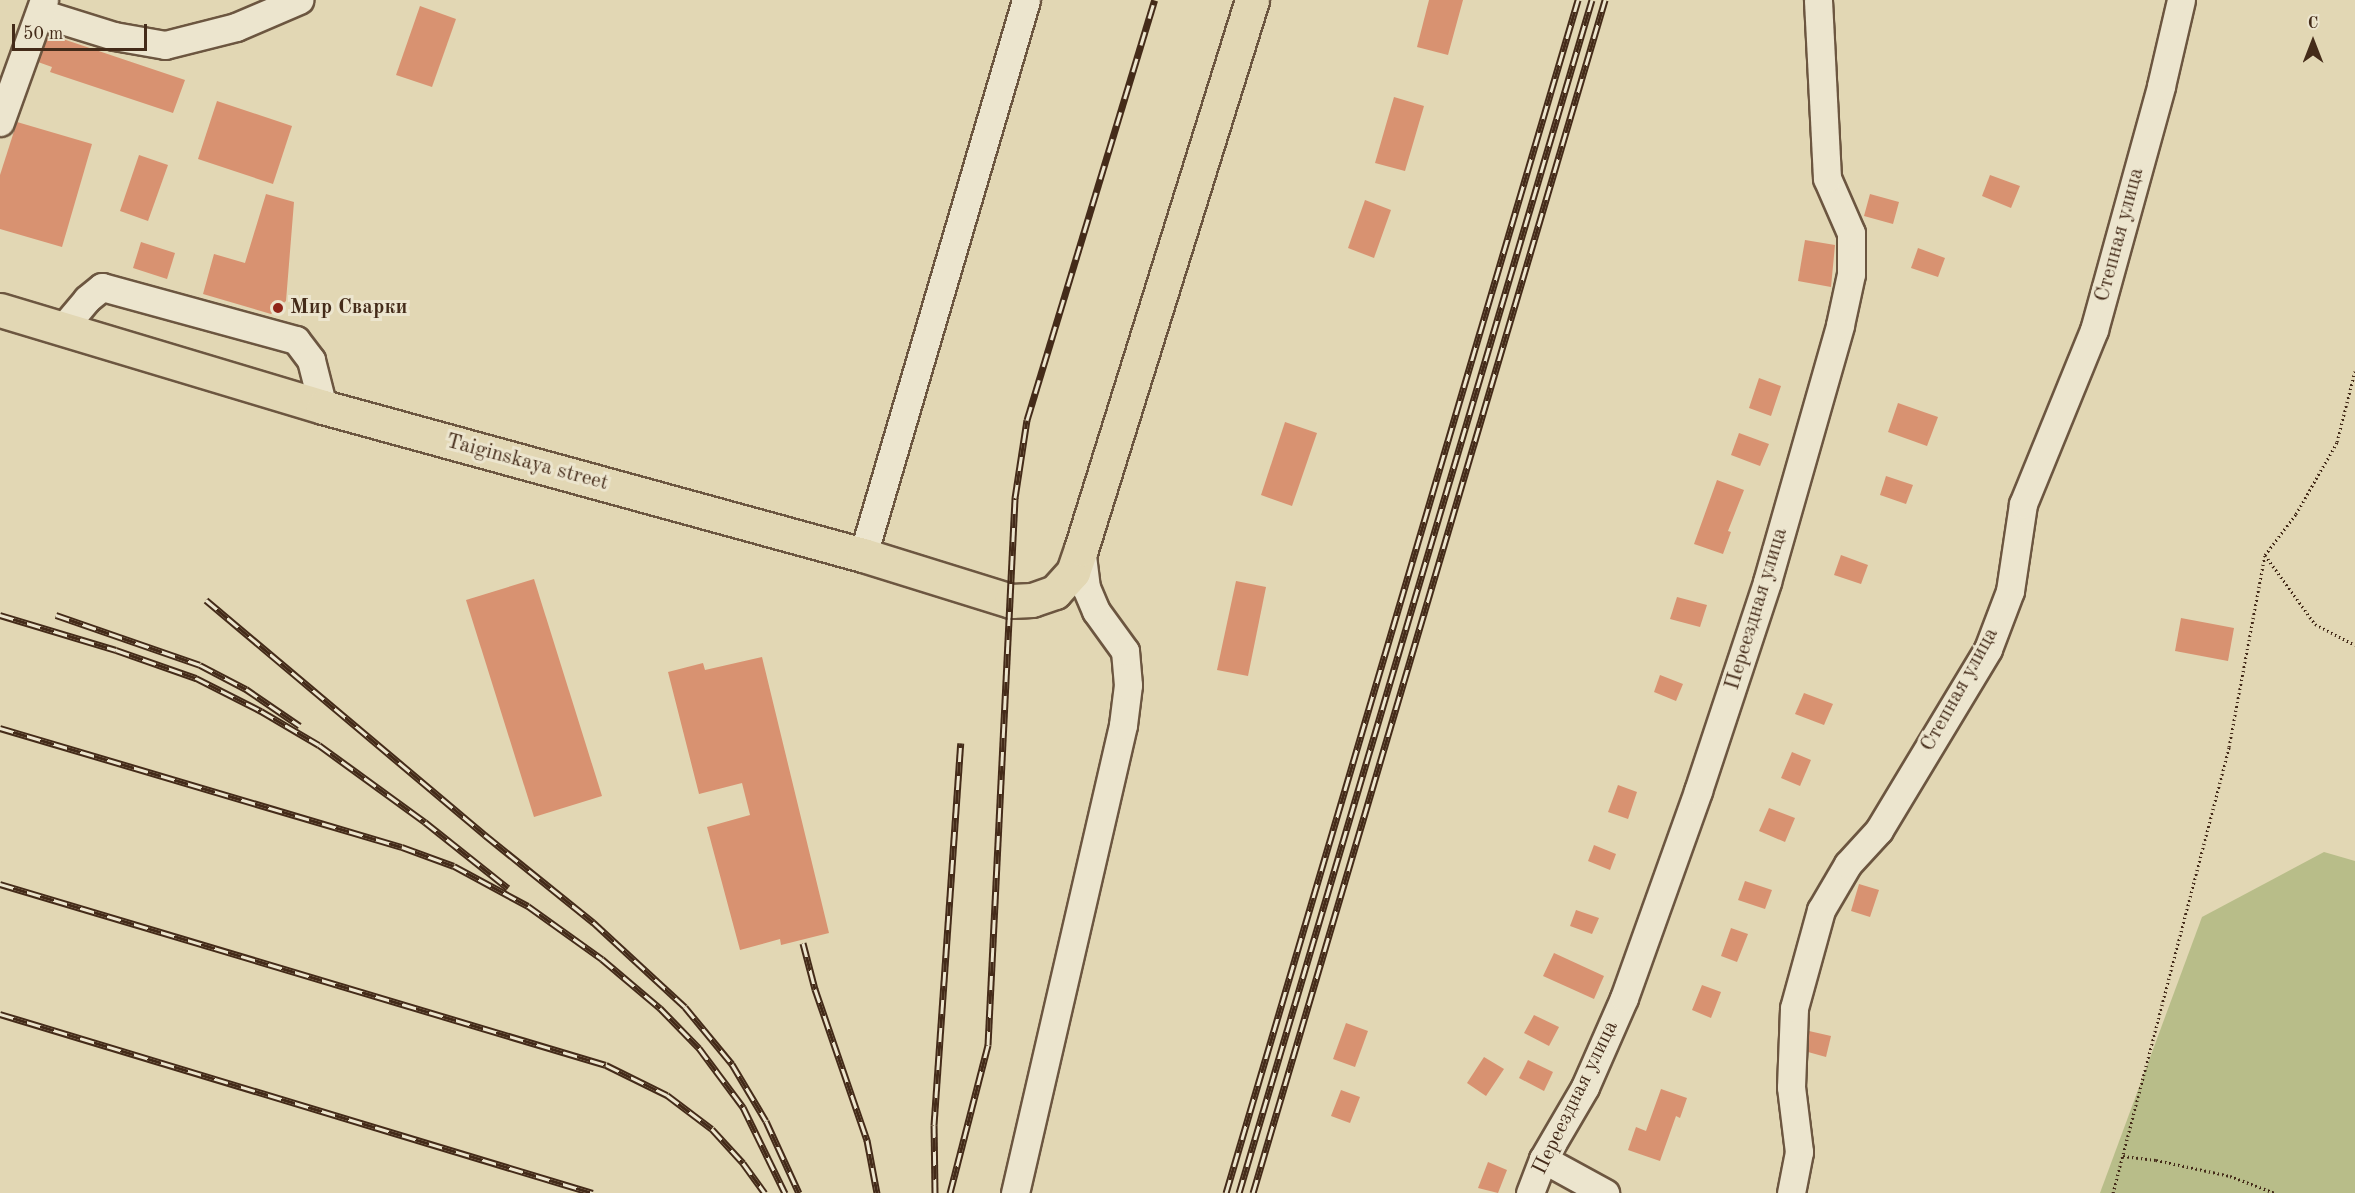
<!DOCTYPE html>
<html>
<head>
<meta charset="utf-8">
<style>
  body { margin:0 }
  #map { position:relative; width:2355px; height:1193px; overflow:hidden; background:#e2d7b4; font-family:"Old Standard TT",serif }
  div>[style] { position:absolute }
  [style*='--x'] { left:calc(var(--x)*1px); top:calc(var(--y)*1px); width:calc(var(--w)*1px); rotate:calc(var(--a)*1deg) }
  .green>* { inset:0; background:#b8bd89 }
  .building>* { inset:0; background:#d89271 }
  .path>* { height:3px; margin-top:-1.5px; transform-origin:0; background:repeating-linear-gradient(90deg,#442b19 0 1.5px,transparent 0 4.5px) }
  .roads { filter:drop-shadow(2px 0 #6c5640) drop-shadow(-2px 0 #6c5640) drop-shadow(0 2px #6c5640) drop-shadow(0 -2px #6c5640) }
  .minor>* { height:27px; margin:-13.5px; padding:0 13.5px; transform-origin:13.5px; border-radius:13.5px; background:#ece5ce }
  .highway>* { height:33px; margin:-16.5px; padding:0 16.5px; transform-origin:16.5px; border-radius:16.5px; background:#e2d7b4 }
  .rail>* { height:7px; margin-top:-3.5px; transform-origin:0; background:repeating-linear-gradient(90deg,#ece5ce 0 14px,#442b19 0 28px); box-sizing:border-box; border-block:2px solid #442b19 }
  .dots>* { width:16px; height:16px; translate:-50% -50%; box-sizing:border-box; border:3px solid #ece5ce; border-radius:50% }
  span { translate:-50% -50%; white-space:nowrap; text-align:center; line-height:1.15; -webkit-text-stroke:6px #ece5ce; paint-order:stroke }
  .street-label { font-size:21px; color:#442b19 }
  .poi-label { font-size:21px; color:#442b19; font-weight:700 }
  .left { translate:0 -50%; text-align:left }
  .north { position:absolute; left:2283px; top:12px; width:60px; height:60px; -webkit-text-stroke:4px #ece5ce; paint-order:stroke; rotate:0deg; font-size:16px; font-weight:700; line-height:24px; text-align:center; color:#442b19 }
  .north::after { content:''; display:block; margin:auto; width:21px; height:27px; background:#442b19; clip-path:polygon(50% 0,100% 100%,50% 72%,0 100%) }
  .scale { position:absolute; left:12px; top:24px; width:135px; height:27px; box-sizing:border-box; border:3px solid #442b19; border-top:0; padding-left:8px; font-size:18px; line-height:21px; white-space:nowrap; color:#442b19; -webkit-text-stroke:4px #ece5ce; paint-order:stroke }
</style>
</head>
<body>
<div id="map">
  <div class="green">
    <div style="clip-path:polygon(2324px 852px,2355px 861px,2355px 1193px,2100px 1193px,2202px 917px)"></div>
  </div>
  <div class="building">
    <div style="clip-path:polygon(1429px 0,1463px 0,1448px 55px,1417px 47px)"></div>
    <div style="clip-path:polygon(420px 6px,456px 19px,432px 87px,396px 75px)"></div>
    <div style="clip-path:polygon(48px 34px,185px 80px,173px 113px,50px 72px,52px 67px,38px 62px)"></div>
    <div style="clip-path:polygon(1394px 97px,1424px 106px,1405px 171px,1375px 163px)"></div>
    <div style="clip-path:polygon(217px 101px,292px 126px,273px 184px,198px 159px)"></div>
    <div style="clip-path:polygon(17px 122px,92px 144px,62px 247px,0 229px,0 175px)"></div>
    <div style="clip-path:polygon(139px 155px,168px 165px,148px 221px,120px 211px)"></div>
    <div style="clip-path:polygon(1990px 175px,2020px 186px,2011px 208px,1982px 196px)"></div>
    <div style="clip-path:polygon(266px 194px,294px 202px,286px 301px,271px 314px,203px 294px,214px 254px,245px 263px)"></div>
    <div style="clip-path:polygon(1870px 194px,1899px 202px,1893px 224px,1864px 216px)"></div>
    <div style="clip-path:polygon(1365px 200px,1391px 210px,1374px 258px,1348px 248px)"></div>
    <div style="clip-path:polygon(1805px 240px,1835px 245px,1831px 287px,1798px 281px)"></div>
    <div style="clip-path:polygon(141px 242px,175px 253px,167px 279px,133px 268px)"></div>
    <div style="clip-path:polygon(1918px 248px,1945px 258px,1938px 277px,1911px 268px)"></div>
    <div style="clip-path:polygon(1759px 378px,1781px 386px,1771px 416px,1749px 408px)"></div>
    <div style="clip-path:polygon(1898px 403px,1938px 417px,1927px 446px,1888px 432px)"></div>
    <div style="clip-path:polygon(1285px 422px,1317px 433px,1292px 506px,1261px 495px)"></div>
    <div style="clip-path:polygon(1739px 433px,1769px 444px,1760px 466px,1731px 455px)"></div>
    <div style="clip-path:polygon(1886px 476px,1913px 485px,1906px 504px,1880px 495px)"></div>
    <div style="clip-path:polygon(1717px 480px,1744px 490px,1728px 531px,1731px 532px,1723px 554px,1694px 544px)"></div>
    <div style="clip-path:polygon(1841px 555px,1868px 565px,1861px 584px,1834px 575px)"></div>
    <div style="clip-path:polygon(534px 579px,602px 796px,534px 817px,466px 600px)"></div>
    <div style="clip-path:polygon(1236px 581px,1266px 587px,1248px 676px,1217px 670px)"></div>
    <div style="clip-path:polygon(1677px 597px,1707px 605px,1700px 627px,1670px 619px)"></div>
    <div style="clip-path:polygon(2181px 618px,2234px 628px,2228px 661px,2175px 651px)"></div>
    <div style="clip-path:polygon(762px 657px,829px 933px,781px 945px,780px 939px,740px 950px,707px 827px,750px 815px,742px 783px,699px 794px,668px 672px,703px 663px,705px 670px)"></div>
    <div style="clip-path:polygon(1660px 675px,1683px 684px,1676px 701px,1654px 692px)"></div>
    <div style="clip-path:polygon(1804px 693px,1833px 704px,1824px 725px,1795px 714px)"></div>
    <div style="clip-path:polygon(1792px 752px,1811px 760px,1800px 786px,1781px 778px)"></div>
    <div style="clip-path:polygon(1618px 785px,1637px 792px,1628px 819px,1608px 812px)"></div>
    <div style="clip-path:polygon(1769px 808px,1795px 818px,1785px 842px,1759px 831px)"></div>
    <div style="clip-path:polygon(1594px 845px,1616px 854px,1610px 870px,1588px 861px)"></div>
    <div style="clip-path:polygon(1745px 881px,1772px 890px,1765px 909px,1738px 900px)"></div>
    <div style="clip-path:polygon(1859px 884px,1879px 890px,1870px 917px,1851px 911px)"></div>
    <div style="clip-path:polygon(1576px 910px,1599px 918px,1592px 934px,1570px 926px)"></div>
    <div style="clip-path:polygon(1731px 928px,1748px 934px,1737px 962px,1721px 956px)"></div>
    <div style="clip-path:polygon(1554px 953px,1604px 976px,1594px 999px,1543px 976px)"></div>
    <div style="clip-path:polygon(1702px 985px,1721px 992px,1711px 1018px,1692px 1010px)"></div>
    <div style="clip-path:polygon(1534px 1015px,1559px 1027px,1549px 1046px,1524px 1033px)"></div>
    <div style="clip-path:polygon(1346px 1023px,1368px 1031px,1355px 1067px,1333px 1059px)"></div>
    <div style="clip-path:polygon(1809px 1031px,1831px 1036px,1826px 1057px,1808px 1052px)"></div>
    <div style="clip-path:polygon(1484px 1057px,1504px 1069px,1486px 1096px,1467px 1083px)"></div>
    <div style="clip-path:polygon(1528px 1060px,1553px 1072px,1544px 1091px,1519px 1078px)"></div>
    <div style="clip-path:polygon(1661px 1089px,1687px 1098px,1680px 1118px,1676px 1116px,1660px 1161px,1628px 1150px,1636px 1127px,1646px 1131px)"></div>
    <div style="clip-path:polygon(1341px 1090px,1360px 1097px,1350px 1123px,1331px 1116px)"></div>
    <div style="clip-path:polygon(1488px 1162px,1507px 1170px,1498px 1193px,1478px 1188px)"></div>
  </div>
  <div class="path">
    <div style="--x:2265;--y:555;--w:85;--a:54.1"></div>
    <div style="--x:2315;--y:624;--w:45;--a:27.7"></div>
    <div style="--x:2123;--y:1156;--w:33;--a:7"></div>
    <div style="--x:2156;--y:1160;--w:76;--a:12.2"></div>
    <div style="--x:2230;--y:1176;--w:48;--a:20.7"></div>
    <div style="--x:2113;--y:1193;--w:461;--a:-75.4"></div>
    <div style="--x:2229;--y:747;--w:195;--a:-79.4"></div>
    <div style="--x:2265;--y:555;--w:51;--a:-52.9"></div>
    <div style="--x:2296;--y:514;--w:83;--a:-60.3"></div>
    <div style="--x:2337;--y:442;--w:73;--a:-75.8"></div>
  </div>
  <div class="roads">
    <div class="minor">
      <div style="--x:40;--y:13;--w:77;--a:17.3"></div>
      <div style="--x:114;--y:36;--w:52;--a:10"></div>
      <div style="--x:165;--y:45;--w:73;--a:-14.2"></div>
      <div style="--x:236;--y:27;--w:69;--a:-23.2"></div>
      <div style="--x:0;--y:122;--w:130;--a:-70.2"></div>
      <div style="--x:62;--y:329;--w:39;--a:-50"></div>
      <div style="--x:87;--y:299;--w:19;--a:-39"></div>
      <div style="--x:102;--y:287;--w:201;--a:15.3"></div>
      <div style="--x:296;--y:340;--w:25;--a:53"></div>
      <div style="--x:311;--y:360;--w:49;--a:75.7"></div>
      <div style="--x:863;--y:555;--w:578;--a:-73.63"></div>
      <div style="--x:1543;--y:1159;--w:71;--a:28.7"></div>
      <div style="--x:1015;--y:1193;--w:480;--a:-77"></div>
      <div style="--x:1123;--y:725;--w:40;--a:-82.9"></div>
      <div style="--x:1128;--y:685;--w:34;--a:-95"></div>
      <div style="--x:1125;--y:651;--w:49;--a:-125.9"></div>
      <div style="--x:1096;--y:611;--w:25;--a:-113"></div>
      <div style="--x:1086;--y:588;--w:39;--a:-97"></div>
      <div style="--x:1530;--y:1193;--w:36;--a:-69"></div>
      <div style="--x:1543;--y:1159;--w:83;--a:-59.7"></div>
      <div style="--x:1585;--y:1087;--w:97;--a:-66.3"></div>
      <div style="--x:1624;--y:998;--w:220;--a:-70.3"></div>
      <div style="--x:1698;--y:791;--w:220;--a:-71.7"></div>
      <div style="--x:1767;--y:582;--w:267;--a:-74.1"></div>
      <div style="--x:1840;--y:325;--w:52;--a:-77.8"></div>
      <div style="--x:1851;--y:274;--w:41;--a:-90"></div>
      <div style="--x:1851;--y:233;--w:60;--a:-113.6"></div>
      <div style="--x:1827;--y:178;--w:178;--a:-92.9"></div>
      <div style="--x:1791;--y:1193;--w:42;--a:-79"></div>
      <div style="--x:1799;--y:1152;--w:65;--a:-97"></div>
      <div style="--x:1791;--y:1087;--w:79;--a:-87.8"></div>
      <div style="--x:1794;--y:1008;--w:102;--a:-74.6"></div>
      <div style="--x:1821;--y:910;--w:53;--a:-59.6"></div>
      <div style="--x:1848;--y:864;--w:46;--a:-47.6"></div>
      <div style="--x:1879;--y:830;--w:211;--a:-58.9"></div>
      <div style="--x:1988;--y:649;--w:62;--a:-69.2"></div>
      <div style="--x:2010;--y:591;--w:88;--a:-81.5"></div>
      <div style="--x:2023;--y:504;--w:188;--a:-67.8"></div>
      <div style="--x:2094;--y:330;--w:253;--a:-74.6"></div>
      <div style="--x:2161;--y:86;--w:88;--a:-76.9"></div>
    </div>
    <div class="highway">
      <div style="--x:0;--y:310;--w:337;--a:16.7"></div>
      <div style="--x:323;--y:407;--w:560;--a:15.33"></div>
      <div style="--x:863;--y:555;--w:155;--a:17.3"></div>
      <div style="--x:1011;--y:601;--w:21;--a:-3"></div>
      <div style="--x:1032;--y:600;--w:24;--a:-19"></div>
      <div style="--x:1055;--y:592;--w:27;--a:-48"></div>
      <div style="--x:1073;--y:572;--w:24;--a:-71"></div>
      <div style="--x:1081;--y:549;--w:575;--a:-72.7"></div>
    </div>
  </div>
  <div class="rail">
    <div style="--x:206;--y:600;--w:365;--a:40.1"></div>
    <div style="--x:485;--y:835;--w:139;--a:38.9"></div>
    <div style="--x:593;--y:922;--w:125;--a:42.7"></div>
    <div style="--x:685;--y:1007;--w:74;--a:50.5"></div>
    <div style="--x:732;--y:1064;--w:66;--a:59.2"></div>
    <div style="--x:766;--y:1121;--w:79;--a:65.4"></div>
    <div style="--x:0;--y:615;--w:121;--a:16.8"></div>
    <div style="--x:116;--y:650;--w:85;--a:19.3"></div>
    <div style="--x:196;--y:678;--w:73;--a:26.9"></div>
    <div style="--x:261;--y:711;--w:67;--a:30.4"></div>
    <div style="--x:319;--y:745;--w:131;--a:36"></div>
    <div style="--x:425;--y:822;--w:106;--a:38.5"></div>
    <div style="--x:56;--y:615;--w:152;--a:19.1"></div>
    <div style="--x:200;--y:665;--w:52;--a:27.6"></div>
    <div style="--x:246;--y:689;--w:65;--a:34.4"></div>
    <div style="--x:0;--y:728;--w:419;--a:16.5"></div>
    <div style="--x:402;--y:847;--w:55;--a:20.1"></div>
    <div style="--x:454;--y:866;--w:84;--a:28.4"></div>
    <div style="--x:528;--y:906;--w:91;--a:35.6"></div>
    <div style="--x:602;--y:959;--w:76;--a:40.2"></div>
    <div style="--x:660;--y:1008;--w:56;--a:45.7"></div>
    <div style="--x:699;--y:1048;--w:74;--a:53.3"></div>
    <div style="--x:743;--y:1107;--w:96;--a:64"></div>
    <div style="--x:0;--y:884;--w:632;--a:16.63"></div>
    <div style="--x:606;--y:1065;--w:68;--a:26.2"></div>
    <div style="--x:667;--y:1095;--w:56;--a:37.1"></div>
    <div style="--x:712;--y:1129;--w:46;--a:47.6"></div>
    <div style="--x:743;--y:1163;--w:37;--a:54"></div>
    <div style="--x:803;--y:943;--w:48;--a:75.4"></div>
    <div style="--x:815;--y:989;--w:160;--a:71"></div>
    <div style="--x:867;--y:1140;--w:54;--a:79.3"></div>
    <div style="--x:0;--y:1014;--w:619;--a:16.8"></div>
    <div style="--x:935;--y:1193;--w:68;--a:-90.8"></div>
    <div style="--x:934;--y:1125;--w:383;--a:-86"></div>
    <div style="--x:950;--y:1193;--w:153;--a:-75.6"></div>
    <div style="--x:988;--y:1045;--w:548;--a:-87.17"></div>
    <div style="--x:1015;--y:498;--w:79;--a:-81.3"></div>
    <div style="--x:1027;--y:420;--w:439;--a:-73.1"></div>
    <div style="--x:1226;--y:1193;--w:1244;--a:-73.56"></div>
    <div style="--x:1239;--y:1193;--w:1244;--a:-73.52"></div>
    <div style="--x:1253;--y:1193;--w:1244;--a:-73.56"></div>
  </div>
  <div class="dots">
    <div style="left:278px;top:308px;background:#8f2418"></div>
  </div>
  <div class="street-label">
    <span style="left:2120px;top:235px;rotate:-75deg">Степная улица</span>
    <span style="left:527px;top:463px;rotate:15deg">Taiginskaya street</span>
    <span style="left:1757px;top:609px;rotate:-73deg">Переездная улица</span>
    <span style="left:1960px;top:690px;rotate:-61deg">Степная улица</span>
    <span style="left:1576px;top:1098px;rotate:-64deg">Переездная улица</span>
  </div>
  <div class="poi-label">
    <span class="left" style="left:290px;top:308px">Мир Сварки</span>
  </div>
  <div class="north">С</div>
  <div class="scale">50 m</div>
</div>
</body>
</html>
